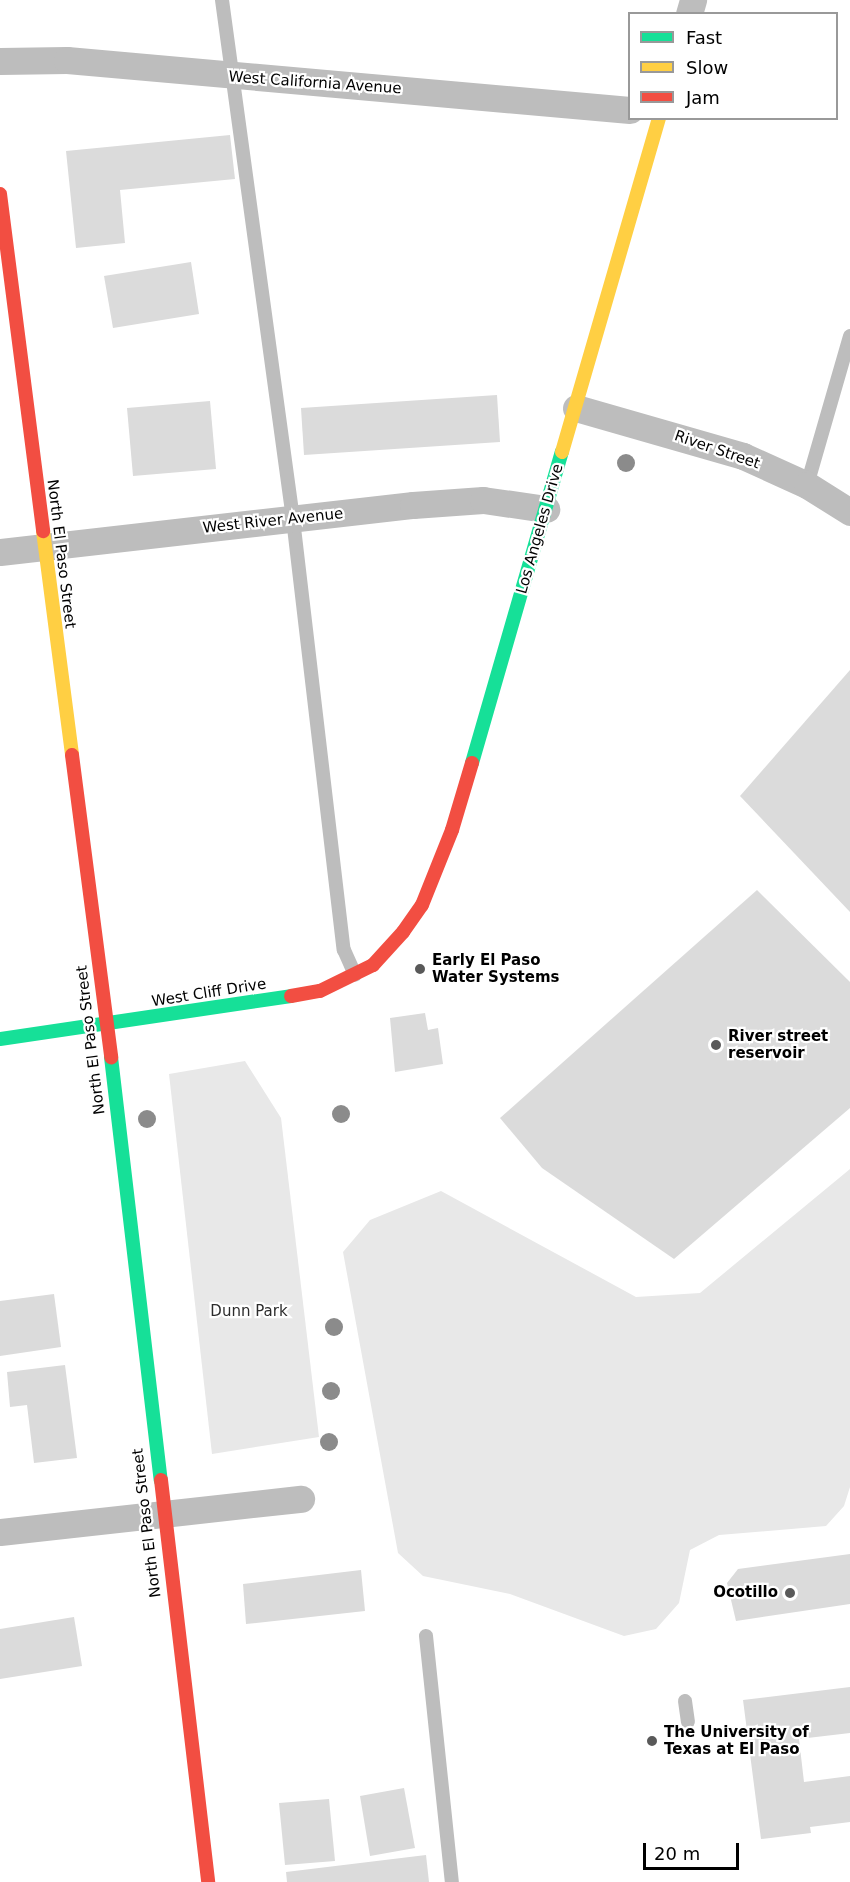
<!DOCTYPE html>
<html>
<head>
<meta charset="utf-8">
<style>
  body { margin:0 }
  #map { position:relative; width:850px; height:1882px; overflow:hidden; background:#fff; font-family:"DejaVu Sans",sans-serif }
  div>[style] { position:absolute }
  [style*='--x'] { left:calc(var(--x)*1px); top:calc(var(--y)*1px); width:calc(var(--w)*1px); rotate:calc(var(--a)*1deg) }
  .green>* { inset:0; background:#e8e8e8 }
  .building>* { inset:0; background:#dbdbdb }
  .lane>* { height:14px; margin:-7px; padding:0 7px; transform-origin:7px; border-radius:7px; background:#bdbdbd }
  .street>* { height:27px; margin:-13.5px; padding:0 13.5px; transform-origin:13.5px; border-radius:13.5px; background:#bdbdbd }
  .fast>* { height:14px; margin:-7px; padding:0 7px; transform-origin:7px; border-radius:7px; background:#16e098 }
  .slow>* { height:14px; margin:-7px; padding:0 7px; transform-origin:7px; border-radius:7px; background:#ffcf43 }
  .jam>* { height:14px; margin:-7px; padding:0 7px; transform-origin:7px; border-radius:7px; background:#f24e42 }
  .trees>* { width:18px; height:18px; margin:-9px; border-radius:50%; background:#8b8b8b }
  .dots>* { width:16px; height:16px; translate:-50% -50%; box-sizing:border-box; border:3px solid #fff; border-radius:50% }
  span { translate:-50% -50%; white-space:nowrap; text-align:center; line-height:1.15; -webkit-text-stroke:4.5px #fff; paint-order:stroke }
  .street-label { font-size:15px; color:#000 }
  .poi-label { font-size:15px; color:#000; font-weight:700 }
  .left { translate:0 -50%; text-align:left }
  .right { translate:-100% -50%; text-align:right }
  .park-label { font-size:15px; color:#2c2c2c }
  .legend { position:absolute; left:628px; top:12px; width:210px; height:108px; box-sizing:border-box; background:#fff; border:2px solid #999; margin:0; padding:8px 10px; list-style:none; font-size:18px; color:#000 }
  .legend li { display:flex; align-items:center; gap:12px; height:30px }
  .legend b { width:30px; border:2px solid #999 }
  .scale { position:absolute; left:643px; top:1843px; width:96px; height:27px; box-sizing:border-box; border:3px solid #000; border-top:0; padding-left:8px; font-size:18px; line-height:21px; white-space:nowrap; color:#000; -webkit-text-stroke:4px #fff; paint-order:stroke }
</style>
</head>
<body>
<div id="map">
  <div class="green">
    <div style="clip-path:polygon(245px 1061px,281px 1118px,319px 1437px,212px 1454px,169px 1074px)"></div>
    <div style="clip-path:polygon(850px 1169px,850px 1487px,844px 1506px,826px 1526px,719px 1535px,690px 1550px,679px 1603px,656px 1629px,624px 1636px,510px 1594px,423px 1576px,398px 1553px,343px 1252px,370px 1220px,441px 1191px,636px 1297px,700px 1293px)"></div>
  </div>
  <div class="building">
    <div style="clip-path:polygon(230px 135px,235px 179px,120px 190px,125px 243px,76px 248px,66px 151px)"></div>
    <div style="clip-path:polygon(191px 262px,199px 314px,113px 328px,104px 276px)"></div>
    <div style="clip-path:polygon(497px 395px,500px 442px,304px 455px,301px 408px)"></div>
    <div style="clip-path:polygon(210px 401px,216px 469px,133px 476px,127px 408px)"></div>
    <div style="clip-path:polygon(850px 670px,850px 912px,740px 796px)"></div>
    <div style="clip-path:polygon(757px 890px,850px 982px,850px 1108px,674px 1259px,542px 1168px,500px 1118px)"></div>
    <div style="clip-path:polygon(425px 1013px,428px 1030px,438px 1028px,443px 1064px,395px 1072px,390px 1018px)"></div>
    <div style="clip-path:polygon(54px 1294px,61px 1347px,0 1356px,0 1301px)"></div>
    <div style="clip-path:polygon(65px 1365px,77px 1458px,34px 1463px,27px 1405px,10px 1407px,7px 1372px)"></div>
    <div style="clip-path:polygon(850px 1554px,850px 1604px,736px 1621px,727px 1583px,738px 1569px)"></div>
    <div style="clip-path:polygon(361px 1570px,365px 1611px,246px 1624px,243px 1584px)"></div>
    <div style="clip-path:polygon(74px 1617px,82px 1666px,0 1679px,0 1629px)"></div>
    <div style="clip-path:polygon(850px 1687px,850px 1733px,799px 1739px,804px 1782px,850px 1776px,850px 1822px,810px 1827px,811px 1833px,761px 1839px,743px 1700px)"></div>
    <div style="clip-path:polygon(404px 1788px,415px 1848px,370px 1856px,360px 1796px)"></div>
    <div style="clip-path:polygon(329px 1799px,335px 1861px,285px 1865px,279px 1803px)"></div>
    <div style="clip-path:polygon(426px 1855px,429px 1882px,287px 1882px,286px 1872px)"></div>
  </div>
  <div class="lane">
    <div style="--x:222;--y:0;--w:524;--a:82.21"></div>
    <div style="--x:293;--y:519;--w:434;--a:83.3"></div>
    <div style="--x:344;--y:950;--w:27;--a:66"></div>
    <div style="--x:807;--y:485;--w:155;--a:-73.9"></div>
    <div style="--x:426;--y:1636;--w:247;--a:84"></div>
    <div style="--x:685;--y:1701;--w:21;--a:82"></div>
  </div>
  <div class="street">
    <div style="--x:689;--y:14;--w:15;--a:-74"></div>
    <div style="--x:0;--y:61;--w:67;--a:-0.9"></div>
    <div style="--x:67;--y:60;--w:565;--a:5.08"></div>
    <div style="--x:576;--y:408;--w:174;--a:16"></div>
    <div style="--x:743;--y:456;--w:70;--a:24.4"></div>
    <div style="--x:807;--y:485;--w:51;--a:32.1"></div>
    <div style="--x:0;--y:552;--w:416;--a:-6.5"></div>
    <div style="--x:413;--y:505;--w:70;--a:-4.1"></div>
    <div style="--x:483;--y:500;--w:64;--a:8.1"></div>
    <div style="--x:0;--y:1532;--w:303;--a:-6.3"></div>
  </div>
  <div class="fast">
    <div style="--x:472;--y:763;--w:324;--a:-73.9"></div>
    <div style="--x:0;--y:1039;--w:294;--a:-8.4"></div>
    <div style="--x:111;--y:1057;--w:426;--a:83.3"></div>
  </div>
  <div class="slow">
    <div style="--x:562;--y:452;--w:348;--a:-73.8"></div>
    <div style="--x:43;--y:531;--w:226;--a:82.6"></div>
  </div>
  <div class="jam">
    <div style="--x:0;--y:194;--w:340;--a:82.7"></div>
    <div style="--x:72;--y:755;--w:305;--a:82.6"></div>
    <div style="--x:291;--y:996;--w:29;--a:-10"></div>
    <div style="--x:320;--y:991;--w:59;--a:-26.1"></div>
    <div style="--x:373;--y:965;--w:45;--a:-47.7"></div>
    <div style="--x:403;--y:932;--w:33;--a:-55"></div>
    <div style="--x:422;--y:905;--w:81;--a:-68.2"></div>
    <div style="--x:452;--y:830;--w:70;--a:-73.4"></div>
    <div style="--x:161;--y:1480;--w:405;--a:83.3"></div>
  </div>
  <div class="trees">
    <div style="left:626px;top:463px"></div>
    <div style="left:341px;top:1114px"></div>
    <div style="left:147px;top:1119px"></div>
    <div style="left:334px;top:1327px"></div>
    <div style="left:331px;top:1391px"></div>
    <div style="left:329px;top:1442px"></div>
  </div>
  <div class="dots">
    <div style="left:420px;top:969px;background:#595959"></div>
    <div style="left:716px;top:1045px;background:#595959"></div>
    <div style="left:790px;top:1593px;background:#595959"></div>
    <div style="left:652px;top:1741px;background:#595959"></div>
  </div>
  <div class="street-label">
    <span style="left:315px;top:83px;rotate:4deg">West California Avenue</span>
    <span style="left:717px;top:450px;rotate:19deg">River Street</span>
    <span style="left:273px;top:521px;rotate:-6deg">West River Avenue</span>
    <span style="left:540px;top:529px;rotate:-74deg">Los Angeles Drive</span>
    <span style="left:61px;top:554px;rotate:83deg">North El Paso Street</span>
    <span style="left:209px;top:993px;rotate:-9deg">West Cliff Drive</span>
    <span style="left:91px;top:1040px;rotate:-97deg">North El Paso Street</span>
    <span style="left:147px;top:1523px;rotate:-97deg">North El Paso Street</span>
  </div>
  <div class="poi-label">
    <span class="left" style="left:432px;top:969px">Early El Paso<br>Water Systems</span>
    <span class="left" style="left:728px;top:1045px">River street<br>reservoir</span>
    <span class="right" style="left:778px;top:1593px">Ocotillo</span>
    <span class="left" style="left:664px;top:1741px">The University of<br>Texas at El Paso</span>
  </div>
  <div class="park-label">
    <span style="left:249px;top:1312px">Dunn Park</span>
  </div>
  <ul class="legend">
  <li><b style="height:8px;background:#16e098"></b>Fast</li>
  <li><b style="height:8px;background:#ffcf43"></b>Slow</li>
  <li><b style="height:8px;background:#f24e42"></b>Jam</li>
  </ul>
  <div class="scale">20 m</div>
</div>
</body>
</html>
